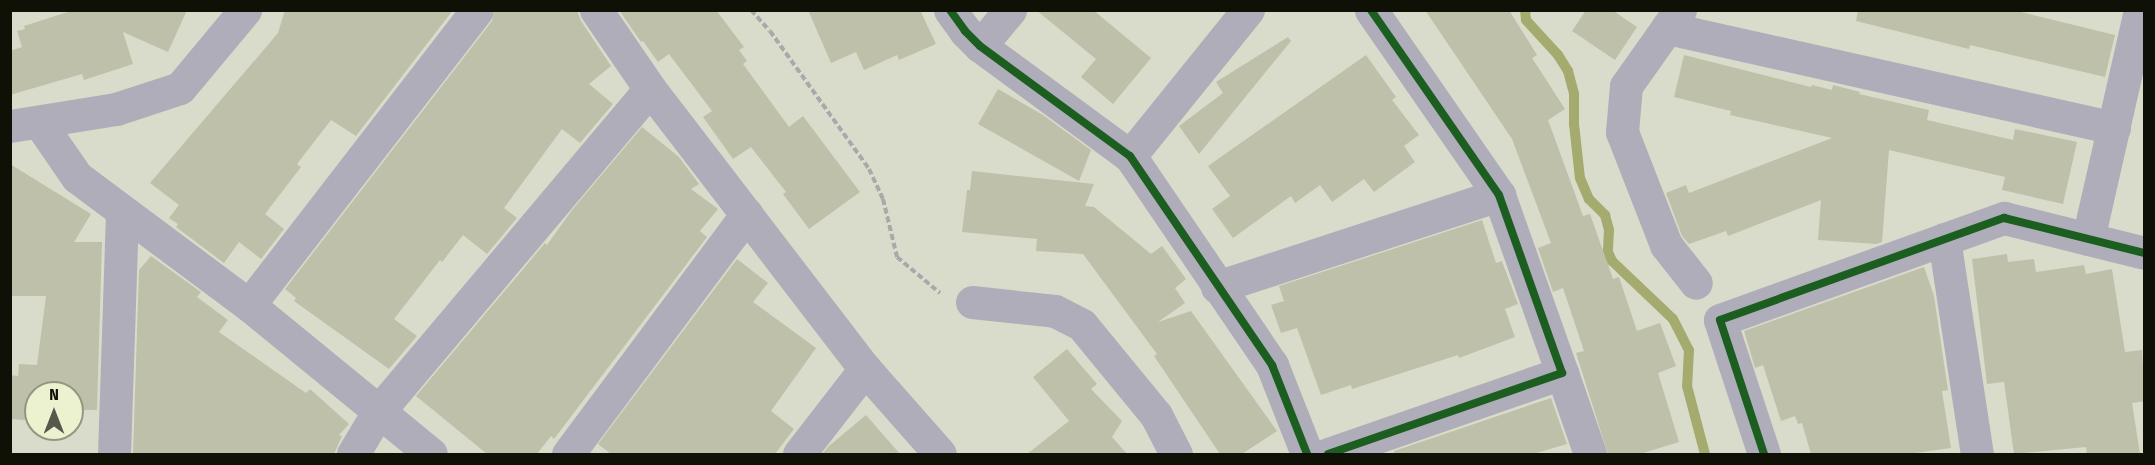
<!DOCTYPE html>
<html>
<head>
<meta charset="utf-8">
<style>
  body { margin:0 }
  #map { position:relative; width:2155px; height:465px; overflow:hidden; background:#d9dcca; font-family:"Fira Sans Condensed",sans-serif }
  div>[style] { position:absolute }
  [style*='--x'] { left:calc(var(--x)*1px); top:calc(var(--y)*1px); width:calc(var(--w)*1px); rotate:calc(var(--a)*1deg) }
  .stream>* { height:10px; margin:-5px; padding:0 5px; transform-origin:5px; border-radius:5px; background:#a5ab6e }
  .building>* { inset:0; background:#bec0a9 }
  .path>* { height:4px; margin-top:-2px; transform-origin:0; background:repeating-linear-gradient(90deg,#a9a8ab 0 6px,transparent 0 9px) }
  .minor>* { height:33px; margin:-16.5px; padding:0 16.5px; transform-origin:16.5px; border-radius:16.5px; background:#b0adba }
  .cycleway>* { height:8px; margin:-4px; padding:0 4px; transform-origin:4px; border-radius:4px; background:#1b5e20 }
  span { translate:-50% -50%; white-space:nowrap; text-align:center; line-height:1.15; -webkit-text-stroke:4.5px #ecf1cf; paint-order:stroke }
  .frame { position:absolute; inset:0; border:12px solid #101106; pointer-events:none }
  .north { position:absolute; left:24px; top:381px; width:60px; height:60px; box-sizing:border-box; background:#ecf1cf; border:2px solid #94977f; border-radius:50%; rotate:0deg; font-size:16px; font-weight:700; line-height:24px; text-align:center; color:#101106 }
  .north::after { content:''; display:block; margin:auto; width:21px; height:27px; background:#56584b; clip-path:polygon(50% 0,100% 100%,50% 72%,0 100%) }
</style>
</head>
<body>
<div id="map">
  <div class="stream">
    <div style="--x:1525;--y:10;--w:10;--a:84"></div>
    <div style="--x:1526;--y:20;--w:47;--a:47.6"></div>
    <div style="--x:1558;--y:55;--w:19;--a:58"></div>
    <div style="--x:1568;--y:71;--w:24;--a:75"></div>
    <div style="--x:1574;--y:94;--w:30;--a:90"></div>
    <div style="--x:1574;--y:124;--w:54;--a:83.7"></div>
    <div style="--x:1580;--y:178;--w:23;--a:67"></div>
    <div style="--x:1589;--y:199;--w:23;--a:45"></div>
    <div style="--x:1605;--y:215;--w:16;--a:75"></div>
    <div style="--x:1609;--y:230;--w:22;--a:93"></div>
    <div style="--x:1608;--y:252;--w:10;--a:66"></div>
    <div style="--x:1612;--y:261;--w:84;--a:43.6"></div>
    <div style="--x:1673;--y:319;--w:35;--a:63"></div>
    <div style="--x:1689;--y:350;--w:36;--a:93"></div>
    <div style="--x:1687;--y:386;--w:70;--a:75.2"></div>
  </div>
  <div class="building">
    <div style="clip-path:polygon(74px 10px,187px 10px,168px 52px,123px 32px,133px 64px,84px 80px,82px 74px,10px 95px,10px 51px,22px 47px,17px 31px,25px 29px,24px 26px)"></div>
    <div style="clip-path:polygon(285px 10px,453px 10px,356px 136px,331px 120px,297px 164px,301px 167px,265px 214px,284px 229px,261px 259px,239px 242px,224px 263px,176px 227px,178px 224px,169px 218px,179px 205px,150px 183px,278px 33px)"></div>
    <div style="clip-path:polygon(495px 10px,577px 10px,581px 21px,611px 66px,589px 84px,613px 104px,580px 143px,562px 129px,504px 208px,517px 218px,487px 254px,463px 235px,442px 262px,440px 260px,394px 319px,417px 336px,389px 369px,294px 301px,296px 298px,285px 289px,492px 21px)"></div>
    <div style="clip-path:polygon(619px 10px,716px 10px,744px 47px,739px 50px,747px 61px,743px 64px,789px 127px,803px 116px,860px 192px,809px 229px,783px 194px,786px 192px,751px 147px,733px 159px,703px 117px,712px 111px,669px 54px,658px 62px,643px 41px,641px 42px)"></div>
    <div style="clip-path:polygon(808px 10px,920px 10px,936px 44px,899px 60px,897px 55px,864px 70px,856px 52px,831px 63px)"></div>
    <div style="clip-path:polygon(1036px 10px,1093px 10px,1151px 58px,1113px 104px,1081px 77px,1096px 59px)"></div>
    <div style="clip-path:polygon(1425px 10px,1509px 10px,1537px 55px,1532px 58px,1565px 109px,1548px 120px,1583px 216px,1590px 214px,1613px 279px,1619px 277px,1637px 331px,1660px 323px,1676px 366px,1658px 373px,1679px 442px,1640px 454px,1608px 454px,1576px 353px,1584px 351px,1563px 288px,1553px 292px,1538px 248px,1551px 243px,1512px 139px)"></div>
    <div style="clip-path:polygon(1586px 10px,1612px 10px,1637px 27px,1615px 60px,1572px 31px)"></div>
    <div style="clip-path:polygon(1858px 10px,2013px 10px,2115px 35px,2105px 77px,1970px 45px,1969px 49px,1856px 21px)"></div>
    <div style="clip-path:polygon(1288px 37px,1291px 41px,1199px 154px,1179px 126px,1223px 93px,1216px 82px)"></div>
    <div style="clip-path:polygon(1366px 55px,1396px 97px,1392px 100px,1419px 135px,1404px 146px,1415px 162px,1374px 192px,1364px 179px,1332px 202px,1320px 185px,1295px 203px,1291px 196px,1233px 238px,1212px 209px,1230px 196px,1208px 166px)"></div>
    <div style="clip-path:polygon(1684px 55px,1811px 87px,1812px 85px,1832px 90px,1833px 85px,1860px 92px,1859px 94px,1929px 110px,1927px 120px,2013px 140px,2015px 129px,2077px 142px,2063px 204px,2002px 190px,2005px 177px,1889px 150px,1882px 242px,1876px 244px,1818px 240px,1821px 200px,1728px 236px,1726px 231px,1689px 244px,1682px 236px,1666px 193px,1686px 185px,1689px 193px,1832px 138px,1730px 115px,1731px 111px,1674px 97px)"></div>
    <div style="clip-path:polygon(998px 89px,1043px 115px,1091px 150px,1079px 181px,978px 124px)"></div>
    <div style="clip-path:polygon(642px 127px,679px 157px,699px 184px,691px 189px,718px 209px,700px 231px,707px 237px,554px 439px,551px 436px,537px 454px,487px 454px,416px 396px,545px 243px,547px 245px,572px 210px)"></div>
    <div style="clip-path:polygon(10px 164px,91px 214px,74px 242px,102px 242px,97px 410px,77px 410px,77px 423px,72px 423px,72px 393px,36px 393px,36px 421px,10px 419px,10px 375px,18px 376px,19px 364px,37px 365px,46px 296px,10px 296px)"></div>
    <div style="clip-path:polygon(972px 171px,1094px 184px,1085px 206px,1094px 207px,1151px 254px,1162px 246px,1186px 279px,1175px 288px,1185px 303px,1158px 322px,1191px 311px,1277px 431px,1242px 454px,1220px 454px,1154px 356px,1157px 354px,1083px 254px,1036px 251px,1037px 239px,962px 232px,967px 190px,970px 190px)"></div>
    <div style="clip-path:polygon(1482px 220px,1496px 263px,1502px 261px,1518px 304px,1505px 309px,1515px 337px,1459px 358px,1458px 355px,1352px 389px,1351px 385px,1321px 395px,1297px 328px,1281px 333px,1271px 305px,1284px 301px,1279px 286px)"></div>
    <div style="clip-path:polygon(2007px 254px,2008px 262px,2034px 259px,2036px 272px,2084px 265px,2086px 274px,2112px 269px,2125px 352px,2142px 350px,2145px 401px,2132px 403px,2140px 454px,2087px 454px,2086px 447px,2014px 454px,2004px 382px,1987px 384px,1972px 259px)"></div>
    <div style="clip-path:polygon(151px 256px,201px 292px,197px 297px,228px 320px,219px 332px,306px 393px,310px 389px,349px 424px,339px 435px,342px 436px,334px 454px,133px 454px,139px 270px)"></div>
    <div style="clip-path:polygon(737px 259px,768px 283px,753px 302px,816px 348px,771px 411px,794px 429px,775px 454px,611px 454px,598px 444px)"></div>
    <div style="clip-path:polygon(1924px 267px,1934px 296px,1948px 390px,1942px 391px,1951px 448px,1908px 454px,1811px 454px,1802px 423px,1798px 424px,1795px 416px,1781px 421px,1763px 365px,1755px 368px,1744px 331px)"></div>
    <div style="clip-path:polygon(1067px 349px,1097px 384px,1091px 389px,1122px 421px,1112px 437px,1127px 454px,1027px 454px,1069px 421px,1033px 377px)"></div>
    <div style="clip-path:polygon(1551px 398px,1567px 444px,1533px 454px,1394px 454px,1394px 451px)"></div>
    <div style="clip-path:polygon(866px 415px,900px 454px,822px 454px,829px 446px)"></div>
  </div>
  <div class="path">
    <div style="--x:751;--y:10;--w:28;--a:48"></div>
    <div style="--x:770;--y:31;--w:170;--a:54.3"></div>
    <div style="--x:869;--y:169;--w:33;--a:65"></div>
    <div style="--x:883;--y:199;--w:60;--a:76.4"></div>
    <div style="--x:897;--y:257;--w:56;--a:39.9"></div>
  </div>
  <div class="minor">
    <div style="--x:596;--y:10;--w:96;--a:55.6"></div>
    <div style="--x:650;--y:89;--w:353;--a:52.5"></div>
    <div style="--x:865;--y:369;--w:113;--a:48.6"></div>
    <div style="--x:950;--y:10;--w:26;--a:54"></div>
    <div style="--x:965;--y:31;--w:21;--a:45"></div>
    <div style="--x:980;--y:46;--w:186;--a:36.3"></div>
    <div style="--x:1130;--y:156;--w:253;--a:55.8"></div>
    <div style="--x:1272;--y:365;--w:96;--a:68.5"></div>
    <div style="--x:1680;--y:10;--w:22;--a:126"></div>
    <div style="--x:1667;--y:28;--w:458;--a:12.6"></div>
    <div style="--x:1667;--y:28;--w:71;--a:125.3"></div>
    <div style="--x:1626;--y:86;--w:46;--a:95"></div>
    <div style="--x:1622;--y:132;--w:121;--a:68.7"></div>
    <div style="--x:1666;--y:245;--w:48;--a:51.7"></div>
    <div style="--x:980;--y:46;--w:47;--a:-50.2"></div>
    <div style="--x:39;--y:122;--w:67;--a:55.4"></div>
    <div style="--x:77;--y:177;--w:214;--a:36.7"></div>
    <div style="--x:249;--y:305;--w:235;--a:39.3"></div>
    <div style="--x:10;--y:126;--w:107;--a:-9.1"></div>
    <div style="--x:116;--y:109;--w:67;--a:-18.2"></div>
    <div style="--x:180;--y:88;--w:102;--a:-50.2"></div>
    <div style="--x:1130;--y:156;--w:188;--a:-51.1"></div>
    <div style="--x:1944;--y:239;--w:218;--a:81.3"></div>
    <div style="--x:2088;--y:239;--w:235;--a:-77.2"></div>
    <div style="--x:1217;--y:287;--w:297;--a:-18.1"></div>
    <div style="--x:972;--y:302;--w:83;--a:6.2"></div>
    <div style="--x:1055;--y:311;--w:30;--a:27"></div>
    <div style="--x:1082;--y:325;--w:117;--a:50.6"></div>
    <div style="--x:1156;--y:415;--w:44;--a:62.9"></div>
    <div style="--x:249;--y:305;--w:373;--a:-52.3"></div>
    <div style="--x:1562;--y:373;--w:86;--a:70.9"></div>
    <div style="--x:114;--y:454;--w:242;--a:-88.1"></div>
    <div style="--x:353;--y:454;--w:49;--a:-59.2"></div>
    <div style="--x:378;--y:412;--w:422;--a:-49.9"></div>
    <div style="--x:568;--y:454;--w:299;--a:-53.3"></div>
    <div style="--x:799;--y:454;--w:108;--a:-52.2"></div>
    <div style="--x:1328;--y:454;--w:248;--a:-19.1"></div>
    <div style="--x:1562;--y:373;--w:189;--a:-109.5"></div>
    <div style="--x:1499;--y:195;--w:225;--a:-124.7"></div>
    <div style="--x:1764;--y:454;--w:141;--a:-108.2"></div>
    <div style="--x:1720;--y:320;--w:302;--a:-19.8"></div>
    <div style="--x:2004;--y:218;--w:144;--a:14"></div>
  </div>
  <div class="cycleway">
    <div style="--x:950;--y:10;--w:26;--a:54"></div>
    <div style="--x:965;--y:31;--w:21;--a:45"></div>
    <div style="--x:980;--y:46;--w:186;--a:36.3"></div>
    <div style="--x:1130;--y:156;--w:253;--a:55.8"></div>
    <div style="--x:1272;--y:365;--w:96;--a:68.5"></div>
    <div style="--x:1328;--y:454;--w:248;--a:-19.1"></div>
    <div style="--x:1562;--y:373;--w:189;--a:-109.5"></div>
    <div style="--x:1499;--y:195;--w:225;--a:-124.7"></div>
    <div style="--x:1764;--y:454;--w:141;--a:-108.2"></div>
    <div style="--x:1720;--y:320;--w:302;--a:-19.8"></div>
    <div style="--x:2004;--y:218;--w:144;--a:14"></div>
  </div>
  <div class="frame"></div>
  <div class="north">N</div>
</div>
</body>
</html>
